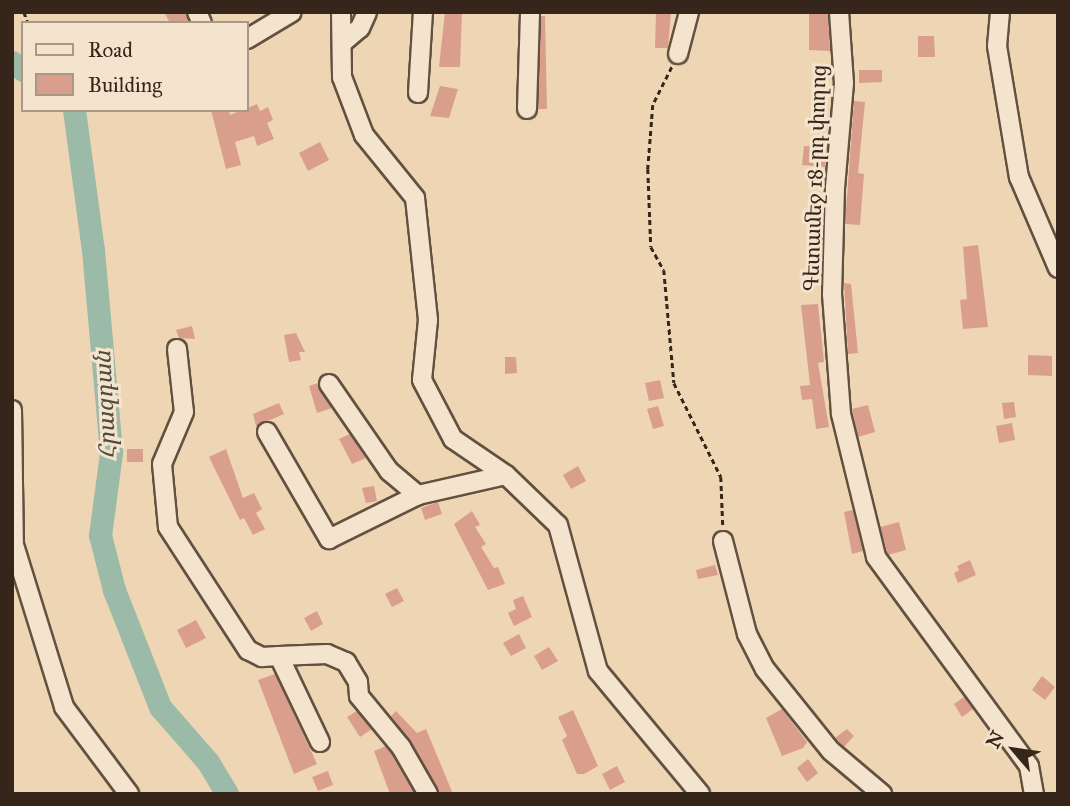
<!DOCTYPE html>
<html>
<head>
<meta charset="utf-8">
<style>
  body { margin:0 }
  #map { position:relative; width:1070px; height:806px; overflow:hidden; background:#eed6b4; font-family:"IM FELL Great Primer","Noto Serif Armenian",serif }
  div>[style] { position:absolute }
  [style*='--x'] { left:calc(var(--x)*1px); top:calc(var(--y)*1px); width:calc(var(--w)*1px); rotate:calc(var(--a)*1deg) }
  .river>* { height:23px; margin:-11.5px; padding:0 11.5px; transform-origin:11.5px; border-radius:11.5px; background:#9bbaa8 }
  .building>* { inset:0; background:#da9e8d }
  .path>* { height:2.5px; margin-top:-1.25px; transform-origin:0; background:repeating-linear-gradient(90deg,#35251a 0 5px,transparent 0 8.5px) }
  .roads { filter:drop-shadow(2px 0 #635140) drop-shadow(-2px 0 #635140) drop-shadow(0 2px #635140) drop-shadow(0 -2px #635140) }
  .minor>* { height:18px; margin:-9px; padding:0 9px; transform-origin:9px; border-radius:9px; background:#f4e4ce }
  span { translate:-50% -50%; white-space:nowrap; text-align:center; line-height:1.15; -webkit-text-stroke:6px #f4e4ce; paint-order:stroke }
  .street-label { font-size:21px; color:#35251a }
  .water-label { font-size:23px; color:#4e4a3e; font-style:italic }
  .frame { position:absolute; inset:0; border:14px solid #35251a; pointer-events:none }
  .legend { position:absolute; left:21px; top:21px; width:228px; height:91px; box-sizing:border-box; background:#f4e4ce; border:2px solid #a89886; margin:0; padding:9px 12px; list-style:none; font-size:21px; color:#35251a }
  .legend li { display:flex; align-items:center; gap:14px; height:35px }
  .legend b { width:35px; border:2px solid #a89886 }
  .north { position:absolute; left:979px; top:715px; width:70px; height:70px; -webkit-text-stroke:5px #f4e4ce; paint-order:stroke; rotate:299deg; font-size:19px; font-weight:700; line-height:28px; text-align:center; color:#35251a }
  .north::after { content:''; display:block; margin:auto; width:24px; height:32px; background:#35251a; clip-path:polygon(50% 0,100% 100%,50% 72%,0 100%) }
</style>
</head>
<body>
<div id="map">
  <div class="river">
    <div style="--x:12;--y:62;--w:14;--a:36"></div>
    <div style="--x:74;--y:110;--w:141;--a:82.3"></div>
    <div style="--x:93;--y:250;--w:204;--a:84.9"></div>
    <div style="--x:111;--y:453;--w:83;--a:97.6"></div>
    <div style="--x:100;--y:535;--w:57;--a:75.7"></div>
    <div style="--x:114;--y:590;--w:126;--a:68.5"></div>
    <div style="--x:160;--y:707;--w:73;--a:48.9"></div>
    <div style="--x:208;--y:762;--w:37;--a:59"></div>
  </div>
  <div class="building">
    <div style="clip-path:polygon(164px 12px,186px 12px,189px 23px,170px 23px)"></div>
    <div style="clip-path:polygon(445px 12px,462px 12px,460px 67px,439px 67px)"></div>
    <div style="clip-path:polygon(656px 12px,671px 12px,668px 48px,655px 48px)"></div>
    <div style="clip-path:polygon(809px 12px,828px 12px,830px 51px,809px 50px)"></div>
    <div style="clip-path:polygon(541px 16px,545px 16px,547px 109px,538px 109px)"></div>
    <div style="clip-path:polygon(918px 36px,934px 36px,935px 57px,918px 57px)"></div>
    <div style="clip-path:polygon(859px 70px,882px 70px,882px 82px,859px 83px)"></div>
    <div style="clip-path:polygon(440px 86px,458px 89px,449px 118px,430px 116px)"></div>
    <div style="clip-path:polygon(854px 101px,865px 102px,858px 173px,864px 174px,860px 225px,845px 224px)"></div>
    <div style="clip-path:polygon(257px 104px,260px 111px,268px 107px,273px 120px,267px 123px,274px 139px,257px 146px,254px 136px,235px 142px,241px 165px,226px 169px,211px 110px,229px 110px,230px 115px)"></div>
    <div style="clip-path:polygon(320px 142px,329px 160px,308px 171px,299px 153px)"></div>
    <div style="clip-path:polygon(804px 146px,827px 147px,825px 167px,802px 165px)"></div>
    <div style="clip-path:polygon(978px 245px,988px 327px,963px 329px,960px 300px,967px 299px,963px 247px)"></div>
    <div style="clip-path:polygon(844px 283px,851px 284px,858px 353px,848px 354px)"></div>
    <div style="clip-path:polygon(818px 304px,824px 362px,818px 363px,829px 427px,816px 429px,812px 399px,802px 400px,800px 386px,810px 385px,801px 305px)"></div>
    <div style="clip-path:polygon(192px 326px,195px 339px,179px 338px,176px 330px)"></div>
    <div style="clip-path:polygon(296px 333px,305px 352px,299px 352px,301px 360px,289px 362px,284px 335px)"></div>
    <div style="clip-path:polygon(1028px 355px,1052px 356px,1052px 376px,1028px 375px)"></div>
    <div style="clip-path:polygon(505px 357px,516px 357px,517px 373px,505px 374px)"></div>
    <div style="clip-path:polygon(660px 380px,664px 398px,649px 401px,645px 383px)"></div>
    <div style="clip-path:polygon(318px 383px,332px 408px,317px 413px,309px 386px)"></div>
    <div style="clip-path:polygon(1014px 402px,1016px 417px,1004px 419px,1002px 403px)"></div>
    <div style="clip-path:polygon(279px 403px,284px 414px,256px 426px,253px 414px)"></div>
    <div style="clip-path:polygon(868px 405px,875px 432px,858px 437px,852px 409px)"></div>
    <div style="clip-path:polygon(658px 406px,664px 426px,653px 429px,647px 409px)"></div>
    <div style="clip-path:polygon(1012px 423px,1015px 440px,999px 443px,996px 426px)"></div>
    <div style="clip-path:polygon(350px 434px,366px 458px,352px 464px,339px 439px)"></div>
    <div style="clip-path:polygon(127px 449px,143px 449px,143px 462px,127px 462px)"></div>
    <div style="clip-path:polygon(226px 449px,243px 498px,254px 493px,262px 509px,256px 513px,265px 529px,253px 535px,244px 518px,240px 520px,209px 457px)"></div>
    <div style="clip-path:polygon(578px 466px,586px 481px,571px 489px,563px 475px)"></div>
    <div style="clip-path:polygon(374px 486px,377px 501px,366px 503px,362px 488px)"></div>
    <div style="clip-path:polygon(438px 502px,442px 514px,425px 520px,421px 508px)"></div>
    <div style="clip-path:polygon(853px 510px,863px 551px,852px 554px,844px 512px)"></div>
    <div style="clip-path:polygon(472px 511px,480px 525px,475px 527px,486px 544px,481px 547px,494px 568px,498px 567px,505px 584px,488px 590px,454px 524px)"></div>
    <div style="clip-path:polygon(899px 522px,906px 550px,888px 555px,880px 527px)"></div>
    <div style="clip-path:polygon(970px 560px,976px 575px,958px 583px,954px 573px,959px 570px,957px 566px)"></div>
    <div style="clip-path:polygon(715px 565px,718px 575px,698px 579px,696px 570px)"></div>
    <div style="clip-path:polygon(397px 588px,404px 601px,392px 607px,385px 594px)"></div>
    <div style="clip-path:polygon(523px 596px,532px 617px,514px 626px,508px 613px,516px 609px,513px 600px)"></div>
    <div style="clip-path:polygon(317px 611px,323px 624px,311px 631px,304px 618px)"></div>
    <div style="clip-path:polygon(196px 620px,206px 638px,186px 648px,177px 630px)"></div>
    <div style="clip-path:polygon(519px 634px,526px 648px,511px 656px,503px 643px)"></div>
    <div style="clip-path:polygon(549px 647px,558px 661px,542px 670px,534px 656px)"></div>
    <div style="clip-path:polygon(275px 674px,317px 764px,294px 774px,258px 680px)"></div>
    <div style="clip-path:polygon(1042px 676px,1055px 687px,1045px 700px,1032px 690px)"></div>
    <div style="clip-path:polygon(964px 697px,973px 709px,962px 717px,954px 704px)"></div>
    <div style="clip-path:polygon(782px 709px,807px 742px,803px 748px,782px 756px,766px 718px)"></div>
    <div style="clip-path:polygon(573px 710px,598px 766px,584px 774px,577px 774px,562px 740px,567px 736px,558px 717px)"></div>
    <div style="clip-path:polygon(357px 711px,372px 729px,360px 737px,347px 717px)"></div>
    <div style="clip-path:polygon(396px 711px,417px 733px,426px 729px,453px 794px,439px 794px,411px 741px,391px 716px)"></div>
    <div style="clip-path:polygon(847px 729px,854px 736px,844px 747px,835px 738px)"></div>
    <div style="clip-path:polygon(386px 746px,392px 753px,415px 794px,390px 794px,374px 751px)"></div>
    <div style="clip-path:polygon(808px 759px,818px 773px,807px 782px,797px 768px)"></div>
    <div style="clip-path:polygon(617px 766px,625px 782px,610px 790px,602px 774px)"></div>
    <div style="clip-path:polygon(328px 771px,333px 785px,318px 791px,312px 777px)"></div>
  </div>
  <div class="path">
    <div style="--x:24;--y:12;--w:12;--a:70"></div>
    <div style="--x:672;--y:67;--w:42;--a:116.6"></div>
    <div style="--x:653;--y:105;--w:64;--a:94.5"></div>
    <div style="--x:648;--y:169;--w:78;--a:87.8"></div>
    <div style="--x:651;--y:247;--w:26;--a:61"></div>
    <div style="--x:664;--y:270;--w:113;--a:84.9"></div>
    <div style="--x:674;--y:383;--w:105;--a:63.4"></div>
    <div style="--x:721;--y:477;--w:50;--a:87.7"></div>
  </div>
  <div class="roads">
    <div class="minor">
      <div style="--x:197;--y:12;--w:12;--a:66"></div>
      <div style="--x:341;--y:12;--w:65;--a:89.1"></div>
      <div style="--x:342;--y:77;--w:62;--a:69.2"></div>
      <div style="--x:364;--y:135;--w:81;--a:51"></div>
      <div style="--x:415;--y:198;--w:123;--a:83.9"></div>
      <div style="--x:428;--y:320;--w:60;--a:95.7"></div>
      <div style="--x:422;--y:380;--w:67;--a:62.3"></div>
      <div style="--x:453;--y:439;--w:64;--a:34.2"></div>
      <div style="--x:506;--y:475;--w:72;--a:43.9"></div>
      <div style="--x:558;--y:525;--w:151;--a:74.7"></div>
      <div style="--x:598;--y:671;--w:160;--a:50.3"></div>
      <div style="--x:839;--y:12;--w:71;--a:86"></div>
      <div style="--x:844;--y:83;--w:104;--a:94.9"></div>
      <div style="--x:835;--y:187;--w:107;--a:91.6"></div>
      <div style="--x:832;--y:294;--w:120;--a:85.7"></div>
      <div style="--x:841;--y:414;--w:147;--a:76.2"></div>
      <div style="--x:876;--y:557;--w:259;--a:53.8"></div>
      <div style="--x:1029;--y:766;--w:28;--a:80"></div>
      <div style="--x:1000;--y:12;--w:34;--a:95"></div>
      <div style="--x:997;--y:46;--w:133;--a:80.5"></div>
      <div style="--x:1019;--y:177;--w:99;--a:66.8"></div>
      <div style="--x:247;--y:39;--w:52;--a:-31"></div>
      <div style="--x:342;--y:43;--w:23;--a:-40"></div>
      <div style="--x:360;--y:28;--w:17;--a:-66"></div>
      <div style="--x:678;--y:54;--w:43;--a:-75.3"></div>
      <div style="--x:418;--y:93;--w:81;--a:-86.5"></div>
      <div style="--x:527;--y:109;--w:97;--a:-88.2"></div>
      <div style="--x:177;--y:349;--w:63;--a:83.7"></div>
      <div style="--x:184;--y:412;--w:56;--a:112.9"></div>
      <div style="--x:162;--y:464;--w:63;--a:84.6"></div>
      <div style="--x:168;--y:527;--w:147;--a:57"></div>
      <div style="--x:248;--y:650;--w:16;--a:27"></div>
      <div style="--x:262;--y:657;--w:17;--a:-3"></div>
      <div style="--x:329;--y:384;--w:106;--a:55.4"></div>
      <div style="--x:389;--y:471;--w:38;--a:40"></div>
      <div style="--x:12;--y:410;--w:135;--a:89.2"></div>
      <div style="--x:14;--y:545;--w:170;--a:72.8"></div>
      <div style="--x:64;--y:707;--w:109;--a:53.2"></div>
      <div style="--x:267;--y:432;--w:124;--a:59.9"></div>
      <div style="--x:329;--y:539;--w:99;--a:-26.3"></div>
      <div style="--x:418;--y:495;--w:90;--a:-12.8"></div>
      <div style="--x:723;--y:541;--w:96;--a:75.5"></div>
      <div style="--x:747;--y:634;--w:39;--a:63"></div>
      <div style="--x:765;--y:669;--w:105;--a:51.2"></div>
      <div style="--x:831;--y:751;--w:67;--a:40.1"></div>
      <div style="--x:320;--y:742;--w:95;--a:-115.5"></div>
      <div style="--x:279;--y:656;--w:48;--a:-2.4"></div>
      <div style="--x:327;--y:654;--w:21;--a:23"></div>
      <div style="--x:346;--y:662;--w:23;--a:59"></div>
      <div style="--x:358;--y:682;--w:14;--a:86"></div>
      <div style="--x:359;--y:696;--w:66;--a:50.5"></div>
      <div style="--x:401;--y:747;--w:54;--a:60.1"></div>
    </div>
  </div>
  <div class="street-label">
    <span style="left:815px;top:178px;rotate:-88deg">Գետամեջ 18-րդ փողոց</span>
  </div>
  <div class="water-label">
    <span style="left:105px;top:405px;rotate:-93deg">Հրազդան</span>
  </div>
  <div class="frame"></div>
  <ul class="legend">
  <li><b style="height:9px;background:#f4e4ce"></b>Road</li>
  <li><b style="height:19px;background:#da9e8d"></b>Building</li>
  </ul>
  <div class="north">N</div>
</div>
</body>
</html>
